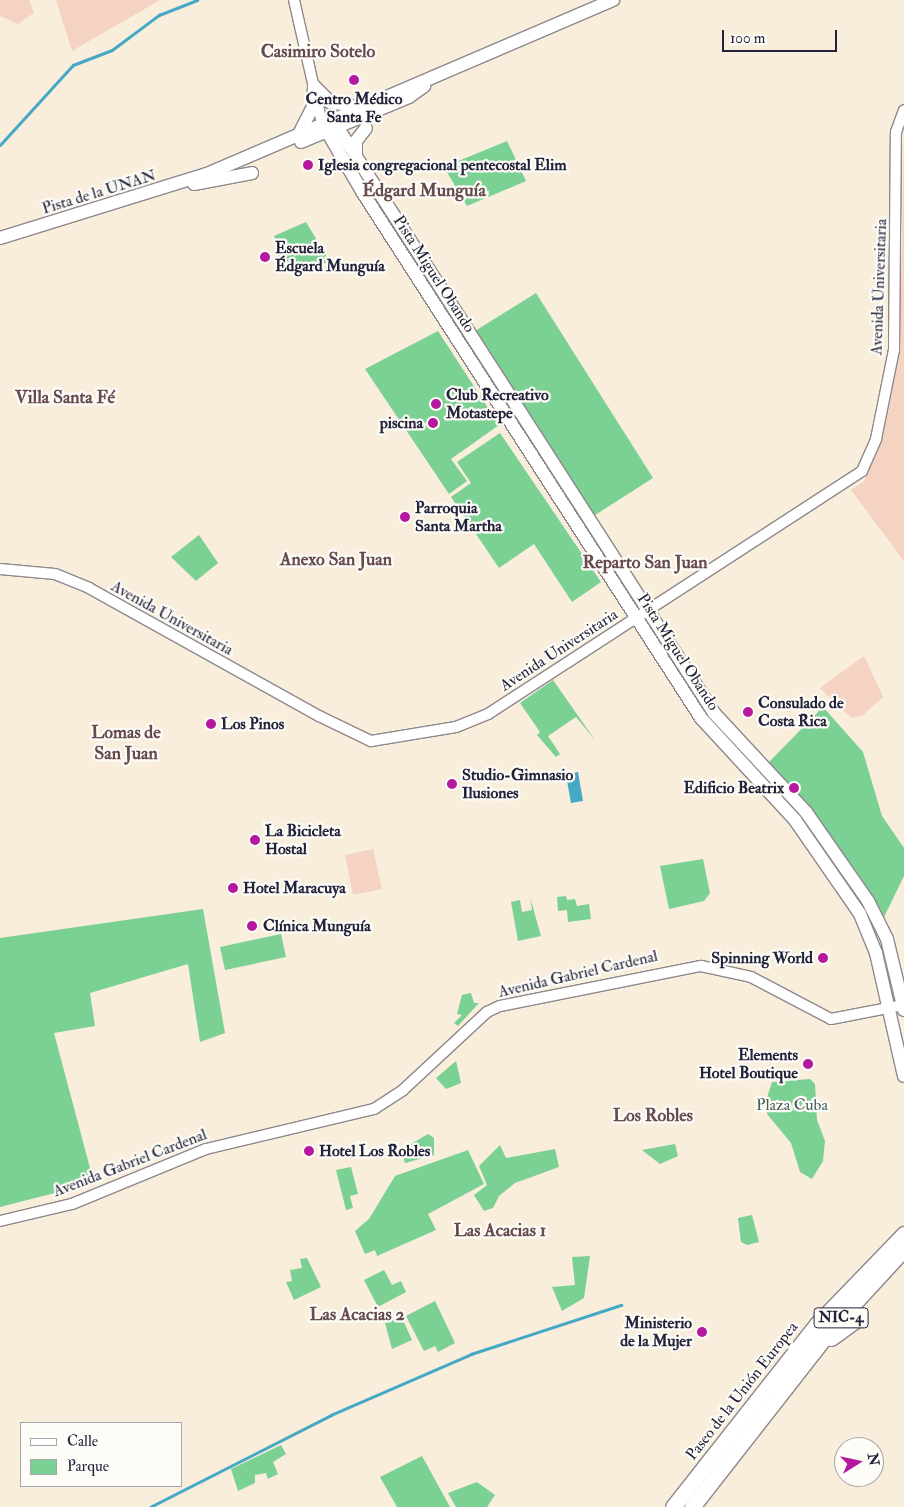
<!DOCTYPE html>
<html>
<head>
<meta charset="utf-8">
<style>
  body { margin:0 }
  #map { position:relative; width:904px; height:1507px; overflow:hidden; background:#f9eddc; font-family:"IM FELL Double Pica",serif }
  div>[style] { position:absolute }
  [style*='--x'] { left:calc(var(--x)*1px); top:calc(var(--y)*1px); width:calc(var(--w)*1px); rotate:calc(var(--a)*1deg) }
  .built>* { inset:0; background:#f5d3c2 }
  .green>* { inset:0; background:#7bd093 }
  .water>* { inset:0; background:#45a8c4 }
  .stream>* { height:2.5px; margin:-1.25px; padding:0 1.25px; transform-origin:1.25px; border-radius:1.25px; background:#45a8c4 }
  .roads { filter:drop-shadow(1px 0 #8e888c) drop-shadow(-1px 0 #8e888c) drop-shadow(0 1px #8e888c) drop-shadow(0 -1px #8e888c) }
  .minor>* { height:10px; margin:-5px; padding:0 5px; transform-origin:5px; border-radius:5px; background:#fff }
  .major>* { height:12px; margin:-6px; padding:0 6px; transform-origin:6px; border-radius:6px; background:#fff }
  .highway>* { height:15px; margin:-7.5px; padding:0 7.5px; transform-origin:7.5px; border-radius:7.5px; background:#fff }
  .dots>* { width:14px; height:14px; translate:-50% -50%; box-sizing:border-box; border:2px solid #fdfcf7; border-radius:50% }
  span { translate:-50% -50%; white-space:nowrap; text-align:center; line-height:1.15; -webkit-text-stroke:4.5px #fdfcf7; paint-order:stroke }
  .shield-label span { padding:1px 4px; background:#fdfcf7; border:1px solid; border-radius:4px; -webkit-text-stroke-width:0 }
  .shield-label { font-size:15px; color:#22223b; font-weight:700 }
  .poi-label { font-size:16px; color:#22223b; font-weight:700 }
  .left { translate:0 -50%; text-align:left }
  .right { translate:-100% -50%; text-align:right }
  .street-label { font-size:16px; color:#22223b }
  .park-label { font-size:16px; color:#415f5a }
  .neighbourhood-label { font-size:18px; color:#664a50; font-weight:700 }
  .legend { position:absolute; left:20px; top:1422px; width:162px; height:65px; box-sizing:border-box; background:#fdfcf7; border:1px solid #a5a5ac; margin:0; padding:6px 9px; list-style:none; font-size:15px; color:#22223b }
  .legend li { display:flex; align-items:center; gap:10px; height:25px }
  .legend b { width:25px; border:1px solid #a5a5ac }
  .north { position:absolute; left:834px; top:1437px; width:50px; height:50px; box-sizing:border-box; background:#fdfcf7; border:1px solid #a5a5ac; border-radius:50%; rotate:80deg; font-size:14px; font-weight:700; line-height:20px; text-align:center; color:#22223b }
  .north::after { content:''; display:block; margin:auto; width:18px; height:22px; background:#b5179e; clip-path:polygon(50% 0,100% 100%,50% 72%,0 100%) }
  .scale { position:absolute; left:722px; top:30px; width:115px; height:22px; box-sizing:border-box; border:2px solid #22223b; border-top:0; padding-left:6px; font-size:15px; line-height:18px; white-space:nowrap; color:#22223b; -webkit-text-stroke:4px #fdfcf7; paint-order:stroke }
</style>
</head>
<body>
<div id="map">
  <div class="built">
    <div style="clip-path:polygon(0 0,29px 0,34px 13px,18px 24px,0 16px)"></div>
    <div style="clip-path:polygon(56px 0,160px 0,72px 51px)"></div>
    <div style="clip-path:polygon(904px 125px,904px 561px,851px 490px,864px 481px,877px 451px,900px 344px)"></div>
    <div style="clip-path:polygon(864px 656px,883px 697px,863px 715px,851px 718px,820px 688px)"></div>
    <div style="clip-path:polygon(373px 849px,382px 889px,353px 895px,345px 855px)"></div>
  </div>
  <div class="green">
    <div style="clip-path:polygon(507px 141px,526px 181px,467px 206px,444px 167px)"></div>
    <div style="clip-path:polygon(306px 222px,330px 262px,282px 271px,274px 236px)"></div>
    <div style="clip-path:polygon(536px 293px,653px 478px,592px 517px,475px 331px)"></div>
    <div style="clip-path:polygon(438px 331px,499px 425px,451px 459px,467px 481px,449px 494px,365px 369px)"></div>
    <div style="clip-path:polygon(500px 433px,601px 582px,572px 602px,534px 544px,499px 568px,451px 497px,471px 483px,457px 462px)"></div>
    <div style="clip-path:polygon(199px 535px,218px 563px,196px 581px,171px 557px)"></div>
    <div style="clip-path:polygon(553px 680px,595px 740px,576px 717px,548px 736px,560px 754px,556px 757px,537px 735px,540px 732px,520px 703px)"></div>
    <div style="clip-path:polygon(823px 707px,863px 752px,882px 816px,904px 848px,904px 876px,884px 917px,810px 808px,769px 762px)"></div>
    <div style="clip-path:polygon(703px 859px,710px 893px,704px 901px,669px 909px,660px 866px)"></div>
    <div style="clip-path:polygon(566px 896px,567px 900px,575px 899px,577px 906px,589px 904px,591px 919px,568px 922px,567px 910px,558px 911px,557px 897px)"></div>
    <div style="clip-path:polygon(530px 897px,541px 936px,518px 941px,511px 902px,520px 900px,522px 912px,532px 910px)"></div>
    <div style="clip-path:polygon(203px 909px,225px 1033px,200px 1042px,188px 964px,90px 993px,95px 1026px,54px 1033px,94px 1183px,0 1207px,0 938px)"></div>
    <div style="clip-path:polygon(281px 934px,286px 957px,225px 970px,220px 947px)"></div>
    <div style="clip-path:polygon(471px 993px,474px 1003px,479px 1003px,458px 1026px,454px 1023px,462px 1015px,457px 1014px,462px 995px)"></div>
    <div style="clip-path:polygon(456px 1061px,461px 1083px,446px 1089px,436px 1078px)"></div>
    <div style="clip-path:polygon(810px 1079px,815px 1084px,817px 1120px,825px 1141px,823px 1161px,812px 1179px,800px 1172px,791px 1143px,767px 1114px,766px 1101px,772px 1082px)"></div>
    <div style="clip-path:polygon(428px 1134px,434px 1138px,434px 1155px,405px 1163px,401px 1150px)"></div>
    <div style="clip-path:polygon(675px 1144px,678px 1156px,660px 1164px,642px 1150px)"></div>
    <div style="clip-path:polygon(500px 1145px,506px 1158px,555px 1149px,559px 1167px,515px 1183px,499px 1196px,493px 1208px,484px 1211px,474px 1195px,487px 1185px,479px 1166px)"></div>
    <div style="clip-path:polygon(468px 1150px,484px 1184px,428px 1214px,436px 1230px,377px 1256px,375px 1250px,365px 1254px,355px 1231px,369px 1219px,395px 1176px)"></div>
    <div style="clip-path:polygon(351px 1167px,358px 1194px,350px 1196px,353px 1208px,346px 1210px,336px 1170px)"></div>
    <div style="clip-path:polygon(752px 1215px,759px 1242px,747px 1245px,741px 1242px,738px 1218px)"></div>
    <div style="clip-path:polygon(590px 1256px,584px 1298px,562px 1311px,552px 1287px,575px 1285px,572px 1257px)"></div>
    <div style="clip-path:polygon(307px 1258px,321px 1287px,294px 1300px,286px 1282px,292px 1281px,290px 1270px,302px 1268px,300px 1259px)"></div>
    <div style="clip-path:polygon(384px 1270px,392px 1285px,401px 1281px,406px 1292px,378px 1307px,364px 1280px)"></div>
    <div style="clip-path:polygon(435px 1301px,455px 1343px,438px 1352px,435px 1346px,424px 1351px,406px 1316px)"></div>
    <div style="clip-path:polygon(401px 1316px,412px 1340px,392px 1349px,385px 1323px)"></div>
    <div style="clip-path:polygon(281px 1445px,286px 1454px,273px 1462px,278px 1474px,268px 1479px,266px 1473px,255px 1475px,255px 1483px,238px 1491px,231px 1469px)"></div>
    <div style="clip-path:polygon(422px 1456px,450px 1507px,397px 1507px,380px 1477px)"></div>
    <div style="clip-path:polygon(477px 1482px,495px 1495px,487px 1507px,456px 1507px,448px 1493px)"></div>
  </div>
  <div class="water">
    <div style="clip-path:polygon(578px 772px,583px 801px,571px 803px,566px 775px)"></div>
  </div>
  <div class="stream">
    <div style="--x:0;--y:145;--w:108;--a:-47.6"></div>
    <div style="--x:73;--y:65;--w:42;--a:-21"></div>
    <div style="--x:112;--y:50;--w:59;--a:-36.7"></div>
    <div style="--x:159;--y:15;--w:41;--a:-21.5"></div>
    <div style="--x:150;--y:1507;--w:203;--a:-26.9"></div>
    <div style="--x:331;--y:1415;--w:153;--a:-23.5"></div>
    <div style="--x:471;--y:1354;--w:158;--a:-18.1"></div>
  </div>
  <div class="roads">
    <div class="minor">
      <div style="--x:294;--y:0;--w:126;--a:77.2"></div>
      <div style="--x:0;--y:569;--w:55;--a:5.2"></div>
      <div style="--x:55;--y:574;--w:37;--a:22"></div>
      <div style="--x:89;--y:588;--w:263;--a:29.1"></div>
      <div style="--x:319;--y:716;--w:58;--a:25.7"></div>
      <div style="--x:371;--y:741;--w:86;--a:-9.4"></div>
      <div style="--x:456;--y:727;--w:35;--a:-22"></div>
      <div style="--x:488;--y:714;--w:446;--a:-33"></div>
      <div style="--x:862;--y:471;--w:35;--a:-66"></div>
      <div style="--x:876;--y:439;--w:91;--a:-78.6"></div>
      <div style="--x:894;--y:350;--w:218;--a:-89.5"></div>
      <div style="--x:896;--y:132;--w:23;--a:-70"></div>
      <div style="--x:0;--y:1221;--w:74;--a:-13.3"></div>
      <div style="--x:72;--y:1204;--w:145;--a:-22.3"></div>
      <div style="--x:206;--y:1149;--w:173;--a:-13.4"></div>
      <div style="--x:374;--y:1109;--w:35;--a:-33"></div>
      <div style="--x:403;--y:1090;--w:115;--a:-42.9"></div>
      <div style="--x:487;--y:1012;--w:14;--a:-25"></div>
      <div style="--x:500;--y:1006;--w:205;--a:-11.3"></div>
      <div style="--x:701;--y:966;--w:51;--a:12.4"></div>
      <div style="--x:751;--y:977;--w:90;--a:27.7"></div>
      <div style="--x:831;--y:1019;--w:73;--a:-11"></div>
    </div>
    <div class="major">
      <div style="--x:314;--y:86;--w:23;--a:45"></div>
      <div style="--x:330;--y:102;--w:29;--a:10"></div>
      <div style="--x:332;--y:119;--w:706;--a:57.26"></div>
      <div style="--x:714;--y:713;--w:135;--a:47.1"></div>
      <div style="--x:806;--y:812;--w:108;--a:55.1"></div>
      <div style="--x:868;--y:901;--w:42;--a:63.4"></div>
      <div style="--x:887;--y:939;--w:73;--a:76.5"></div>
      <div style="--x:322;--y:123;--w:81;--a:59.6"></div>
      <div style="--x:363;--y:193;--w:624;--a:57.23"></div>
      <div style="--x:701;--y:718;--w:139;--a:47.3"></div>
      <div style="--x:795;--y:820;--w:114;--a:55.3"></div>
      <div style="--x:860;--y:914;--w:42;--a:67.7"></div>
      <div style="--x:876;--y:953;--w:126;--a:77.2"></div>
      <div style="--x:299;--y:134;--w:31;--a:-63"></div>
      <div style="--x:313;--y:106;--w:20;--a:-87"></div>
      <div style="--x:301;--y:142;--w:117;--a:-22.6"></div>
      <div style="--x:409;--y:97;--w:19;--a:-36"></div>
      <div style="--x:356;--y:158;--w:17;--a:-90"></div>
      <div style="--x:356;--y:141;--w:16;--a:-52"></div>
      <div style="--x:194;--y:184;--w:59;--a:-10.7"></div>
      <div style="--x:0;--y:238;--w:217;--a:-17.2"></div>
      <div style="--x:207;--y:174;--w:442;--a:-23.2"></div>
    </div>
    <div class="highway">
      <div style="--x:831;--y:1338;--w:31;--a:-36"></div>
      <div style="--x:673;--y:1507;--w:234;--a:-51.8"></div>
      <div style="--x:818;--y:1323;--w:124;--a:-46"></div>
      <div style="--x:692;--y:1507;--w:231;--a:-52"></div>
      <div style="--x:834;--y:1325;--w:103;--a:-47.4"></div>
    </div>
  </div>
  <div class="dots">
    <div style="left:354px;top:80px;background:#b5179e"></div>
    <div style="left:308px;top:165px;background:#b5179e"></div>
    <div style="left:265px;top:257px;background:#b5179e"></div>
    <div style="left:436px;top:404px;background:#b5179e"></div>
    <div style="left:433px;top:423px;background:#b5179e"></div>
    <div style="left:405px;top:517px;background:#b5179e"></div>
    <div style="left:748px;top:712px;background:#b5179e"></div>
    <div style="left:211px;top:724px;background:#b5179e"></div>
    <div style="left:452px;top:784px;background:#b5179e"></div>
    <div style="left:794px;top:788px;background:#b5179e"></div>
    <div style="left:255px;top:840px;background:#b5179e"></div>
    <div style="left:233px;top:888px;background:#b5179e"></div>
    <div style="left:252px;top:926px;background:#b5179e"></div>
    <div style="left:823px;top:958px;background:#b5179e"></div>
    <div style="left:808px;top:1064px;background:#b5179e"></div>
    <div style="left:309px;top:1151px;background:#b5179e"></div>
    <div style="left:702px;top:1332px;background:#b5179e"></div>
  </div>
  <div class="shield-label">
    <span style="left:841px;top:1318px">NIC-4</span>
  </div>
  <div class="poi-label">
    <span style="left:354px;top:108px">Centro Médico<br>Santa Fe</span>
    <span class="left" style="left:318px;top:165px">Iglesia congregacional pentecostal Elim</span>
    <span class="left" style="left:275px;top:257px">Escuela<br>Édgard Munguía</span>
    <span class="left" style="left:446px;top:404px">Club Recreativo<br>Motastepe</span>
    <span class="right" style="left:423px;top:423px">piscina</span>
    <span class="left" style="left:415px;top:517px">Parroquia<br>Santa Martha</span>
    <span class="left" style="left:758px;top:712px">Consulado de<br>Costa Rica</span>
    <span class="left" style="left:221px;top:724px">Los Pinos</span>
    <span class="left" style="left:462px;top:784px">Studio-Gimnasio<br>Ilusiones</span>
    <span class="right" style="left:784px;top:788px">Edificio Beatrix</span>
    <span class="left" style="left:265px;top:840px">La Bicicleta<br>Hostal</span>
    <span class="left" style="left:243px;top:888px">Hotel Maracuya</span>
    <span class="left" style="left:263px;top:926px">Clínica Munguía</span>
    <span class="right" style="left:813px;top:958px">Spinning World</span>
    <span class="right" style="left:798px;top:1064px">Elements<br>Hotel Boutique</span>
    <span class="left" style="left:319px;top:1151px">Hotel Los Robles</span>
    <span class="right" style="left:692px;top:1332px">Ministerio<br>de la Mujer</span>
  </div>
  <div class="street-label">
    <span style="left:99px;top:192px;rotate:-17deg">Pista de la UNAN</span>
    <span style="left:434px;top:274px;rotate:57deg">Pista Miguel Obando</span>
    <span style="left:879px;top:287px;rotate:-88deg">Avenida Universitaria</span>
    <span style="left:172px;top:618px;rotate:29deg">Avenida Universitaria</span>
    <span style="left:559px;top:650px;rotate:-33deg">Avenida Universitaria</span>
    <span style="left:678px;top:652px;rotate:57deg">Pista Miguel Obando</span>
    <span style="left:578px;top:974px;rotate:-13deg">Avenida Gabriel Cardenal</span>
    <span style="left:130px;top:1163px;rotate:-21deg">Avenida Gabriel Cardenal</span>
    <span style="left:742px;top:1391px;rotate:-52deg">Paseo de la Unión Europea</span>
  </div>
  <div class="park-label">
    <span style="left:792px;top:1105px">Plaza Cuba</span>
  </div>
  <div class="neighbourhood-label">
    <span style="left:318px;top:52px">Casimiro Sotelo</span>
    <span style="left:424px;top:191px">Édgard Munguía</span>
    <span style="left:65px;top:398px">Villa Santa Fé</span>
    <span style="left:336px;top:560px">Anexo San Juan</span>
    <span style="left:645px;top:563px">Reparto San Juan</span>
    <span style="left:126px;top:744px">Lomas de<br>San Juan</span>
    <span style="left:653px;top:1116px">Los Robles</span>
    <span style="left:500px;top:1231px">Las Acacias 1</span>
    <span style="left:357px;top:1315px">Las Acacias 2</span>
  </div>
  <ul class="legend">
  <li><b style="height:6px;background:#fff"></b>Calle</li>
  <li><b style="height:14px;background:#7bd093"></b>Parque</li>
  </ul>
  <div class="north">N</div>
  <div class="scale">100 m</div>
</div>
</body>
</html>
